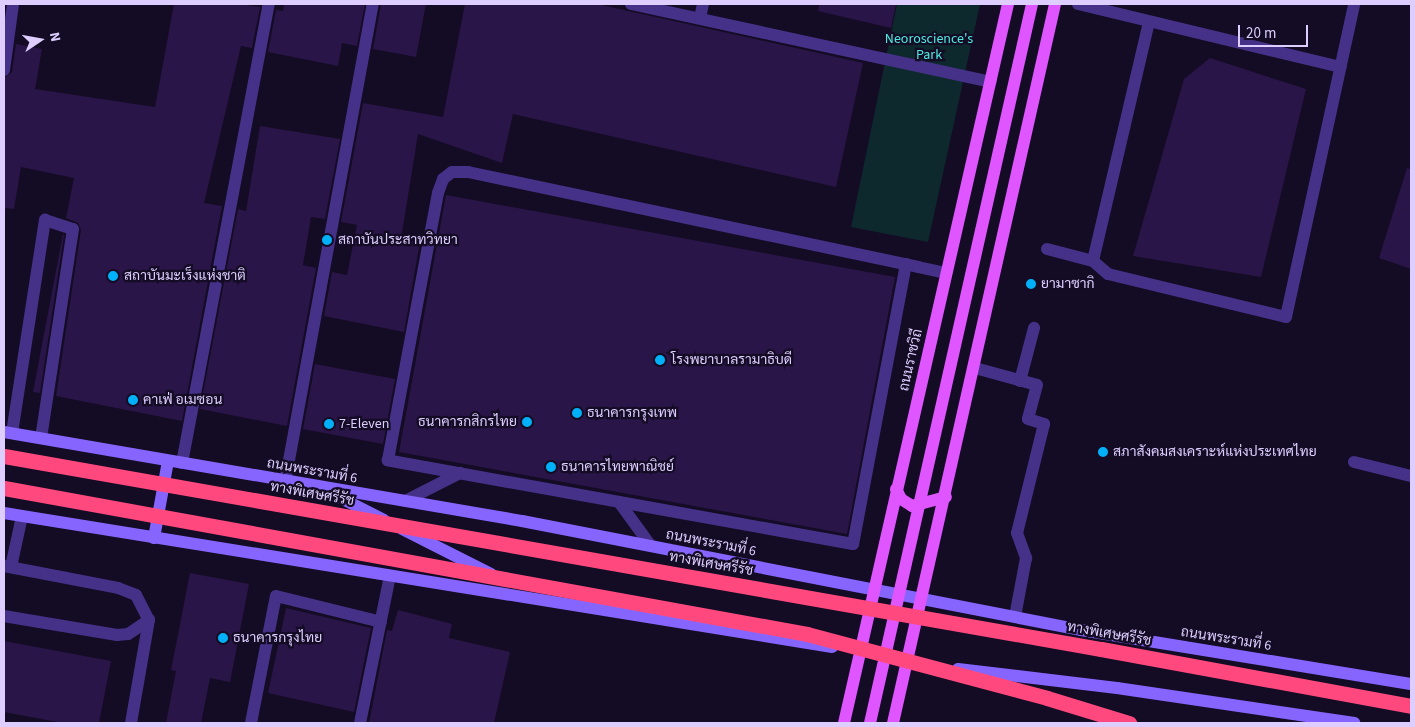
<!DOCTYPE html>
<html>
<head>
<meta charset="utf-8">
<style>
  body { margin:0 }
  #map { position:relative; width:1415px; height:727px; overflow:hidden; background:#140b24; font-family:"Source Sans 3",Sarabun,sans-serif }
  div>[style] { position:absolute }
  [style*='--x'] { left:calc(var(--x)*1px); top:calc(var(--y)*1px); width:calc(var(--w)*1px); rotate:calc(var(--a)*1deg) }
  .green>* { inset:0; background:#0e292e }
  .building>* { inset:0; background:#291547 }
  .lane>* { height:12px; margin:-6px; padding:0 6px; transform-origin:6px; border-radius:6px; background:#453188 }
  .secondary>* { height:12px; margin:-6px; padding:0 6px; transform-origin:6px; border-radius:6px; background:#8665ff }
  .primary>* { height:12px; margin:-6px; padding:0 6px; transform-origin:6px; border-radius:6px; background:#df55ff }
  .highway>* { height:15px; margin:-7.5px; padding:0 7.5px; transform-origin:7.5px; border-radius:7.5px; background:#ff497e }
  .primary-bridge>* { height:12px; margin:-6px; padding:0 6px; transform-origin:6px; border-radius:6px; background:#df55ff }
  .highway-bridge>* { height:15px; margin:-7.5px; padding:0 7.5px; transform-origin:7.5px; border-radius:7.5px; background:#ff497e }
  .dots>* { width:14px; height:14px; translate:-50% -50%; box-sizing:border-box; border:2px solid #140b24; border-radius:50% }
  span { translate:-50% -50%; white-space:nowrap; text-align:center; line-height:1.15; -webkit-text-stroke:4.5px #140b24; paint-order:stroke }
  .park-label { font-size:14px; color:#4dece2 }
  .poi-label { font-size:14px; color:#ddceff }
  .left { translate:0 -50%; text-align:left }
  .right { translate:-100% -50%; text-align:right }
  .street-label { font-size:14px; color:#ddceff }
  .frame { position:absolute; inset:0; border:5px solid #ddceff; pointer-events:none }
  .north { position:absolute; left:15px; top:15px; width:50px; height:50px; -webkit-text-stroke:4px #140b24; paint-order:stroke; rotate:78deg; font-size:14px; font-weight:700; line-height:20px; text-align:center; color:#ddceff }
  .north::after { content:''; display:block; margin:auto; width:18px; height:22px; background:#ddceff; clip-path:polygon(50% 0,100% 100%,50% 72%,0 100%) }
  .scale { position:absolute; left:1238px; top:25px; width:70px; height:22px; box-sizing:border-box; border:2px solid #ddceff; border-top:0; padding-left:6px; font-size:15px; line-height:18px; white-space:nowrap; color:#ddceff; -webkit-text-stroke:4px #140b24; paint-order:stroke }
</style>
</head>
<body>
<div id="map">
  <div class="green">
    <div style="clip-path:polygon(897px 4px,980px 4px,928px 242px,851px 227px)"></div>
  </div>
  <div class="building">
    <div style="clip-path:polygon(174px 4px,239px 4px,260px 7px,252px 48px,241px 46px,204px 203px,222px 206px,182px 421px,56px 396px,81px 230px,78px 223px,66px 218px,74px 178px,21px 167px,14px 209px,4px 208px,4px 78px,12px 72px,16px 44px,42px 49px,35px 89px,155px 107px)"></div>
    <div style="clip-path:polygon(284px 4px,365px 4px,357px 46px,342px 43px,338px 66px,268px 52px,276px 10px,283px 11px)"></div>
    <div style="clip-path:polygon(381px 4px,426px 4px,416px 57px,373px 49px)"></div>
    <div style="clip-path:polygon(465px 4px,597px 4px,863px 63px,836px 187px,513px 114px,502px 163px,418px 134px,401px 239px,420px 242px,404px 332px,324px 316px,332px 272px,347px 275px,357px 225px,341px 222px,363px 103px,443px 117px)"></div>
    <div style="clip-path:polygon(819px 4px,896px 4px,891px 28px,818px 11px)"></div>
    <div style="clip-path:polygon(1210px 58px,1306px 89px,1261px 277px,1133px 256px,1184px 79px)"></div>
    <div style="clip-path:polygon(260px 126px,340px 139px,325px 219px,311px 217px,303px 265px,316px 268px,287px 426px,200px 409px,238px 209px,246px 211px)"></div>
    <div style="clip-path:polygon(1407px 168px,1411px 169px,1411px 269px,1379px 258px)"></div>
    <div style="clip-path:polygon(446px 195px,895px 277px,847px 534px,399px 452px)"></div>
    <div style="clip-path:polygon(63px 234px,64px 235px,40px 393px,33px 392px)"></div>
    <div style="clip-path:polygon(315px 364px,395px 379px,383px 444px,303px 429px)"></div>
    <div style="clip-path:polygon(190px 573px,249px 584px,230px 682px,210px 678px,201px 723px,166px 723px,176px 671px,171px 670px)"></div>
    <div style="clip-path:polygon(286px 608px,371px 628px,354px 712px,268px 693px)"></div>
    <div style="clip-path:polygon(398px 610px,452px 624px,449px 638px,510px 652px,494px 723px,369px 723px,387px 630px,392px 631px)"></div>
    <div style="clip-path:polygon(4px 641px,111px 661px,99px 723px,63px 723px,4px 712px)"></div>
  </div>
  <div class="lane">
    <div style="--x:631;--y:4;--w:368;--a:12.2"></div>
    <div style="--x:1078;--y:4;--w:270;--a:13.5"></div>
    <div style="--x:700;--y:18;--w:14;--a:-78"></div>
    <div style="--x:1149;--y:22;--w:245;--a:103.2"></div>
    <div style="--x:1093;--y:261;--w:20;--a:41"></div>
    <div style="--x:1108;--y:274;--w:183;--a:13.6"></div>
    <div style="--x:1286;--y:317;--w:320;--a:-77.7"></div>
    <div style="--x:4;--y:70;--w:67;--a:-82.2"></div>
    <div style="--x:1047;--y:249;--w:48;--a:14.6"></div>
    <div style="--x:906;--y:264;--w:285;--a:100.7"></div>
    <div style="--x:853;--y:544;--w:473;--a:-169.8"></div>
    <div style="--x:388;--y:460;--w:272;--a:-79.4"></div>
    <div style="--x:438;--y:193;--w:15;--a:-70"></div>
    <div style="--x:443;--y:179;--w:11;--a:-38"></div>
    <div style="--x:452;--y:172;--w:16;--a:0"></div>
    <div style="--x:468;--y:172;--w:460;--a:11.9"></div>
    <div style="--x:918;--y:267;--w:29;--a:12"></div>
    <div style="--x:975;--y:368;--w:64;--a:15.3"></div>
    <div style="--x:1037;--y:385;--w:35;--a:105"></div>
    <div style="--x:1028;--y:419;--w:17;--a:17"></div>
    <div style="--x:1044;--y:424;--w:112;--a:103.9"></div>
    <div style="--x:1017;--y:533;--w:27;--a:70"></div>
    <div style="--x:1026;--y:558;--w:60;--a:100.6"></div>
    <div style="--x:1020;--y:381;--w:55;--a:-75.2"></div>
    <div style="--x:12;--y:433;--w:216;--a:-81.2"></div>
    <div style="--x:45;--y:220;--w:29;--a:18"></div>
    <div style="--x:73;--y:229;--w:211;--a:98.7"></div>
    <div style="--x:1354;--y:462;--w:59;--a:13.8"></div>
    <div style="--x:182;--y:463;--w:467;--a:-79.3"></div>
    <div style="--x:285;--y:482;--w:486;--a:-79.6"></div>
    <div style="--x:405;--y:501;--w:62;--a:-27"></div>
    <div style="--x:619;--y:502;--w:54;--a:54"></div>
    <div style="--x:4;--y:566;--w:116;--a:10.9"></div>
    <div style="--x:118;--y:588;--w:19;--a:21"></div>
    <div style="--x:136;--y:595;--w:28;--a:63"></div>
    <div style="--x:149;--y:620;--w:25;--a:146"></div>
    <div style="--x:128;--y:634;--w:11;--a:175"></div>
    <div style="--x:117;--y:635;--w:115;--a:-170.5"></div>
    <div style="--x:11;--y:567;--w:52;--a:-77.8"></div>
    <div style="--x:131;--y:723;--w:105;--a:-80.1"></div>
    <div style="--x:251;--y:723;--w:129;--a:-78.9"></div>
    <div style="--x:276;--y:596;--w:108;--a:13.9"></div>
    <div style="--x:360;--y:723;--w:150;--a:-78.5"></div>
  </div>
  <div class="secondary">
    <div style="--x:4;--y:432;--w:526;--a:9.75"></div>
    <div style="--x:522;--y:521;--w:570;--a:11.03"></div>
    <div style="--x:1081;--y:630;--w:334;--a:9.3"></div>
    <div style="--x:333;--y:494;--w:57;--a:27"></div>
    <div style="--x:4;--y:513;--w:839;--a:9.19"></div>
    <div style="--x:402;--y:529;--w:100;--a:26.8"></div>
    <div style="--x:154;--y:538;--w:78;--a:-79.7"></div>
    <div style="--x:958;--y:669;--w:160;--a:6.8"></div>
    <div style="--x:1117;--y:688;--w:240;--a:8.4"></div>
  </div>
  <div class="primary">
    <div style="--x:896;--y:489;--w:11;--a:63"></div>
    <div style="--x:901;--y:499;--w:13;--a:32"></div>
    <div style="--x:912;--y:506;--w:35;--a:-15"></div>
    <div style="--x:844;--y:723;--w:737;--a:-77.15"></div>
    <div style="--x:893;--y:723;--w:737;--a:-77.3"></div>
  </div>
  <div class="highway">
    <div style="--x:1101;--y:649;--w:315;--a:10.4"></div>
    <div style="--x:1047;--y:698;--w:86;--a:17"></div>
  </div>
  <div class="primary-bridge">
    <div style="--x:870;--y:723;--w:737;--a:-77.3"></div>
  </div>
  <div class="highway-bridge">
    <div style="--x:4;--y:456;--w:1114;--a:9.98"></div>
    <div style="--x:4;--y:488;--w:816;--a:10.3"></div>
    <div style="--x:807;--y:634;--w:248;--a:14.9"></div>
  </div>
  <div class="dots">
    <div style="left:327px;top:240px;background:#00b1f9"></div>
    <div style="left:113px;top:276px;background:#00b1f9"></div>
    <div style="left:1031px;top:284px;background:#00b1f9"></div>
    <div style="left:660px;top:360px;background:#00b1f9"></div>
    <div style="left:133px;top:400px;background:#00b1f9"></div>
    <div style="left:577px;top:413px;background:#00b1f9"></div>
    <div style="left:527px;top:422px;background:#00b1f9"></div>
    <div style="left:329px;top:424px;background:#00b1f9"></div>
    <div style="left:1103px;top:452px;background:#00b1f9"></div>
    <div style="left:551px;top:467px;background:#00b1f9"></div>
    <div style="left:223px;top:638px;background:#00b1f9"></div>
  </div>
  <div class="park-label">
    <span style="left:929px;top:47px">Neoroscience's<br>Park</span>
  </div>
  <div class="poi-label">
    <span class="left" style="left:338px;top:240px">สถาบันประสาทวิทยา</span>
    <span class="left" style="left:124px;top:276px">สถาบันมะเร็งแห่งชาติ</span>
    <span class="left" style="left:1041px;top:284px">ยามาซากิ</span>
    <span class="left" style="left:671px;top:360px">โรงพยาบาลรามาธิบดี</span>
    <span class="left" style="left:143px;top:400px">คาเฟ่ อเมซอน</span>
    <span class="left" style="left:587px;top:413px">ธนาคารกรุงเทพ</span>
    <span class="right" style="left:517px;top:422px">ธนาคารกสิกรไทย</span>
    <span class="left" style="left:339px;top:424px">7-Eleven</span>
    <span class="left" style="left:1113px;top:452px">สภาสังคมสงเคราะห์แห่งประเทศไทย</span>
    <span class="left" style="left:561px;top:467px">ธนาคารไทยพาณิชย์</span>
    <span class="left" style="left:233px;top:638px">ธนาคารกรุงไทย</span>
  </div>
  <div class="street-label">
    <span style="left:911px;top:360px;rotate:-77deg">ถนนราชวิถี</span>
    <span style="left:312px;top:471px;rotate:10deg">ถนนพระรามที่ 6</span>
    <span style="left:312px;top:494px;rotate:10deg">ทางพิเศษศรีรัช</span>
    <span style="left:711px;top:543px;rotate:11deg">ถนนพระรามที่ 6</span>
    <span style="left:711px;top:564px;rotate:10deg">ทางพิเศษศรีรัช</span>
    <span style="left:1109px;top:634px;rotate:10deg">ทางพิเศษศรีรัช</span>
    <span style="left:1226px;top:639px;rotate:9deg">ถนนพระรามที่ 6</span>
  </div>
  <div class="frame"></div>
  <div class="north">N</div>
  <div class="scale">20 m</div>
</div>
</body>
</html>
